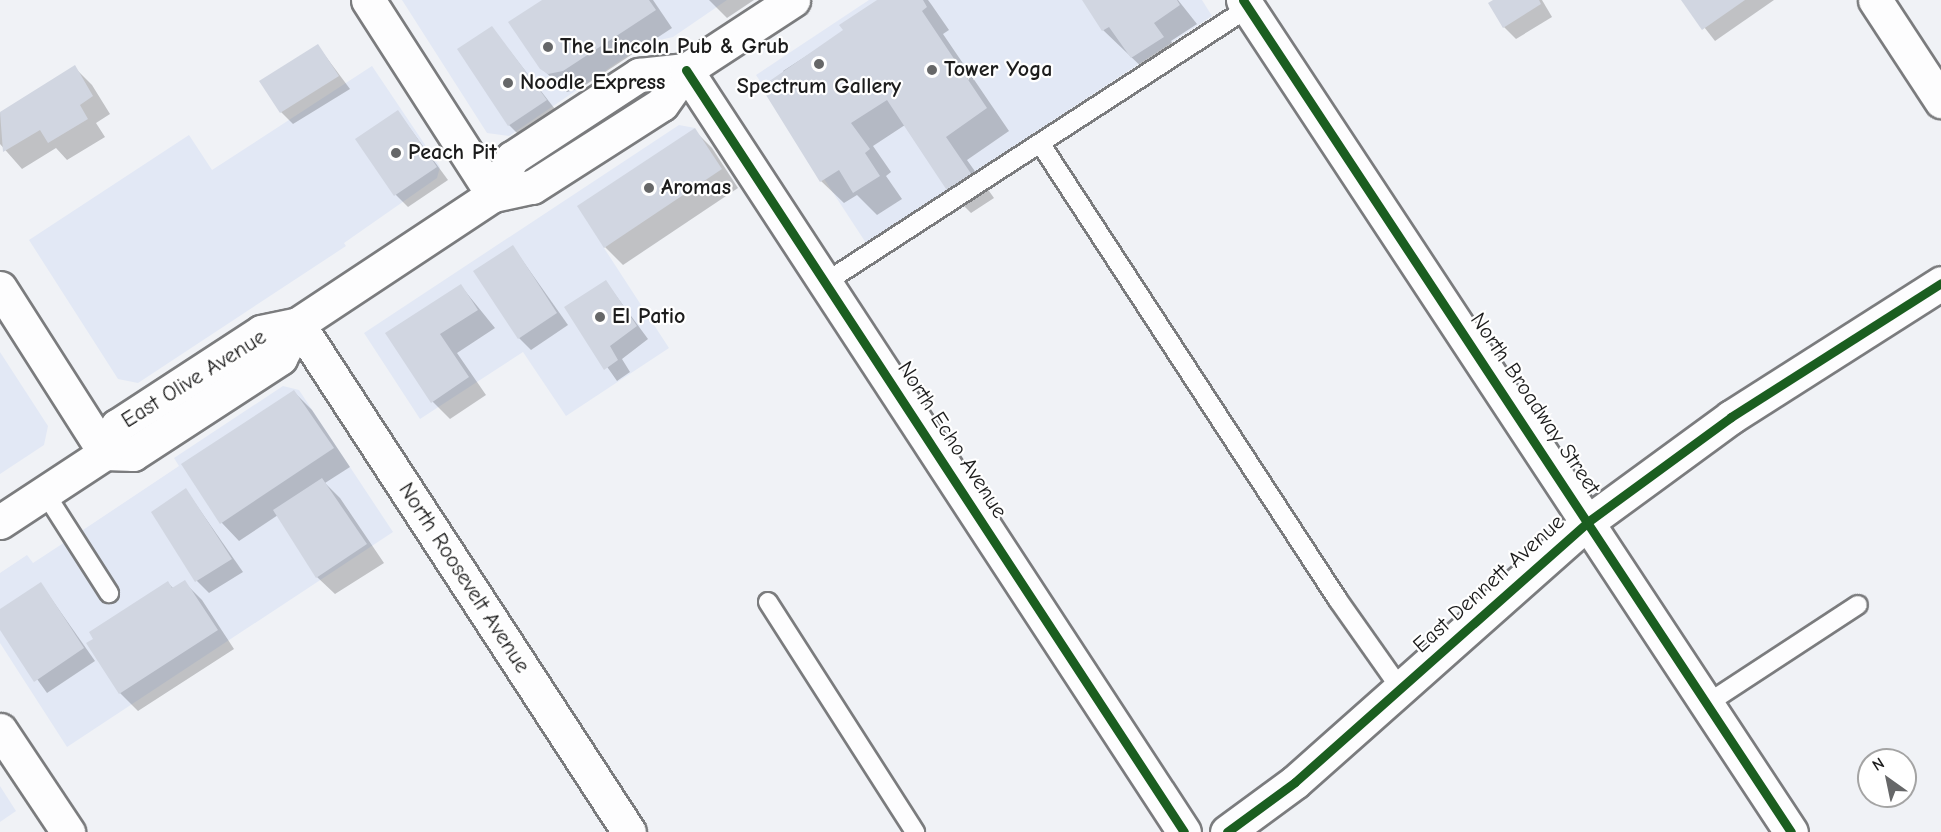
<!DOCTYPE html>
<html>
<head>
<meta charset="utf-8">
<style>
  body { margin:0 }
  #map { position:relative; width:1941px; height:832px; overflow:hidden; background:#f0f2f6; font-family:"Comic Neue",sans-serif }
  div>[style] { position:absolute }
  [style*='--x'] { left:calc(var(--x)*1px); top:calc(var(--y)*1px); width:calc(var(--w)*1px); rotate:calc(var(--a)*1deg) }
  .built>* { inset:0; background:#e2e8f5 }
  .shadow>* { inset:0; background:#0003 }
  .building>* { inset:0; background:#d1d6e1 }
  .roads { filter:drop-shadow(2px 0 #7b7c7e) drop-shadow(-2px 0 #7b7c7e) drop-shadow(0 2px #7b7c7e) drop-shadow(0 -2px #7b7c7e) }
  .lane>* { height:18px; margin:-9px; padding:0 9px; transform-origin:9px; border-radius:9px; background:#fdfdfe }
  .street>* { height:33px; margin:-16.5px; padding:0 16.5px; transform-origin:16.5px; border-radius:16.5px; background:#fdfdfe }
  .secondary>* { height:33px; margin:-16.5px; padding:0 16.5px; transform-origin:16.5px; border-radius:16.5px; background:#fdfdfe }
  .cycleway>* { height:9px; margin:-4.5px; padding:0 4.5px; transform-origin:4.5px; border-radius:4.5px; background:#1b5e20 }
  .dots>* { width:16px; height:16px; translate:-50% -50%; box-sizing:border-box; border:3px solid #fff; border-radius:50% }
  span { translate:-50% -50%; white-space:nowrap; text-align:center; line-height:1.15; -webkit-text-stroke:4.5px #fff; paint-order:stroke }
  .poi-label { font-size:22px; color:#1c1c1c; font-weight:700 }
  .left { translate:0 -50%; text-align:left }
  .street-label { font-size:22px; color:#1c1c1c }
  .north { position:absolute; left:1857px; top:748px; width:60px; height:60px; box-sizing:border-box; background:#fff; border:2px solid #a4a4a4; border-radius:50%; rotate:327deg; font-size:16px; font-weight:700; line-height:24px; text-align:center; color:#1c1c1c }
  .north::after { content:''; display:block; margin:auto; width:21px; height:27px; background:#666768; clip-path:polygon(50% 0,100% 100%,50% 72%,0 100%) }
</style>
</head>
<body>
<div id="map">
  <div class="built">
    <div style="clip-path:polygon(402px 0,727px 0,673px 37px,646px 43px,509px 136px,487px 133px)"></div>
    <div style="clip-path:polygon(869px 0,1202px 0,1212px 16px,866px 243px,756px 75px)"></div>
    <div style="clip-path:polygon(372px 66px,440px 167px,437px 178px,344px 243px,346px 246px,138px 383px,118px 379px,29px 240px,189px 135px,212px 170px)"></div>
    <div style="clip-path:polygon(679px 125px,695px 128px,604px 248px,669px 348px,566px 416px,523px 352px,420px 419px,364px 333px)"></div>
    <div style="clip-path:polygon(0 352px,48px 426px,44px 445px,0 474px)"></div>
    <div style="clip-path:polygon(283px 386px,299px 390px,393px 532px,67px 747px,0 643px,0 573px,27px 555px,33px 563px,62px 544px,179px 466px,174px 458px)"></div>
    <div style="clip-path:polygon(0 786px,16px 811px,0 822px)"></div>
  </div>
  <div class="shadow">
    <div style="clip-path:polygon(544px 0,653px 0,672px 28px,581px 88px,567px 92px,541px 68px)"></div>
    <div style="clip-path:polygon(709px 0,754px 0,727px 18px)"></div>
    <div style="clip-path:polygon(880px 0,928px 0,931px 4px,949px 30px,943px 34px,1009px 131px,967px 160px,994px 198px,971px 213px,949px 191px,905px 125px,873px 146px,891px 172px,886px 176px,902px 199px,877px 215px,857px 195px,844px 203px,821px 181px,783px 71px,845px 31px)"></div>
    <div style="clip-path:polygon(1084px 0,1178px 0,1197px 24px,1171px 41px,1181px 55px,1150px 75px,1103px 30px)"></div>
    <div style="clip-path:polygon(1496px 0,1542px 0,1552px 17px,1516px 39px,1504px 27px)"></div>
    <div style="clip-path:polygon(1683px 0,1774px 0,1715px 41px)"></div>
    <div style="clip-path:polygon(492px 28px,558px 113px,521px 137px,509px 125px)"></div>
    <div style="clip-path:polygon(318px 46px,350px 89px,293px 124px,281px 112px)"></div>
    <div style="clip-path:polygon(74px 67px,92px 85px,110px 114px,96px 123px,105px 137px,67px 160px,56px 148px,22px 169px,0 144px,0 113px)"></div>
    <div style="clip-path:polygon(398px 112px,448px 180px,408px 207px,396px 195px)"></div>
    <div style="clip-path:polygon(694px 130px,712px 148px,738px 188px,623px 265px,605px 247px)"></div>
    <div style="clip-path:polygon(513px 247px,568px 325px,531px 350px,519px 338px)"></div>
    <div style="clip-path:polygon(606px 282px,648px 339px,622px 359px,630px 372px,617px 381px,566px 308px)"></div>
    <div style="clip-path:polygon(461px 286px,495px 328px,457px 353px,486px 395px,450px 419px,433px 402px,387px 334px)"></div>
    <div style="clip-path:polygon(294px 392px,312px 410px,350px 467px,325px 483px,340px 498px,384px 563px,335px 594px,317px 577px,278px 515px,239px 541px,222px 523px,184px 465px)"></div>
    <div style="clip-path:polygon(186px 490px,243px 572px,209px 593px,197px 581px,153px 512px)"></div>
    <div style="clip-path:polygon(184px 582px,202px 600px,234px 649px,138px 711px,120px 693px,88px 644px,168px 583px,174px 589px)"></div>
    <div style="clip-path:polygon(41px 584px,95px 661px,47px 693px,0 627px,0 611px)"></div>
  </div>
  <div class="building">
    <div style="clip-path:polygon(542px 0,649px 0,656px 10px,563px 71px,548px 74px,540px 69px,508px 22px)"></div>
    <div style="clip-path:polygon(877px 0,923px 0,927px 7px,922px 11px,987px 108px,946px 137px,972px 175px,948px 192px,887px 100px,851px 123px,870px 149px,865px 153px,880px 176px,853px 193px,839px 170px,820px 182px,761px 87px,843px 30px,839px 25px)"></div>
    <div style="clip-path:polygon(1082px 0,1177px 0,1180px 5px,1154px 23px,1164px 37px,1131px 58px,1109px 27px,1102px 31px)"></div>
    <div style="clip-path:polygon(1493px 0,1539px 0,1541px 4px,1503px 28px,1488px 3px)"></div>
    <div style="clip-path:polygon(1681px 0,1745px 0,1702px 30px)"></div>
    <div style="clip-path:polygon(492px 26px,547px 100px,508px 126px,457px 49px)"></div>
    <div style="clip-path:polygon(318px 44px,339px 76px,280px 113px,259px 81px)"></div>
    <div style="clip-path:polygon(75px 65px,93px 96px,80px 105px,88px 119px,48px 143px,40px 130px,3px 152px,0 112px)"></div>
    <div style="clip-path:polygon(398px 110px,437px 167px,394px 196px,355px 139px)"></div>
    <div style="clip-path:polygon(695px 128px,722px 169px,604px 248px,577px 206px)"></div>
    <div style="clip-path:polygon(513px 245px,557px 313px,518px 339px,473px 271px)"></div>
    <div style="clip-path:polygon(606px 280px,637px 326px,610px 346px,618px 360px,604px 370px,564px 307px)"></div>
    <div style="clip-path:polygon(461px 284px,478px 310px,440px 334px,469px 377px,431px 403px,385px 333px)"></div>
    <div style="clip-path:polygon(294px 390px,334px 448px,220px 524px,181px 464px)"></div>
    <div style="clip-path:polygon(322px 478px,367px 544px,316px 578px,273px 510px)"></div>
    <div style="clip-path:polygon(186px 488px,232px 559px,195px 582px,151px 512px)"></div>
    <div style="clip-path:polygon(185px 580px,218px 630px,119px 694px,86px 643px,93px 639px,89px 632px,168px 581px,172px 588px)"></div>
    <div style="clip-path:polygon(41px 582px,84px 648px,34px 682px,0 630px,0 609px)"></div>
  </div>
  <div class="roads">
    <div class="lane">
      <div style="--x:1040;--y:143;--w:546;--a:56.89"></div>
      <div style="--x:1338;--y:600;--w:108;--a:54.8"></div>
      <div style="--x:826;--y:282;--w:503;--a:-33"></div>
      <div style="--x:45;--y:493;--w:119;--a:57.4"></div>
      <div style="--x:768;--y:602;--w:273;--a:57.4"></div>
      <div style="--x:1708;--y:703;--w:179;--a:-33.2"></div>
    </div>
    <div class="street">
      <div style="--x:368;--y:0;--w:232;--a:57.3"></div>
      <div style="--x:1243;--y:0;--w:996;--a:56.63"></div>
      <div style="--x:1875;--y:0;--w:121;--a:56.8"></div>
      <div style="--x:686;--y:70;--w:910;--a:56.83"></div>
      <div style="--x:0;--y:288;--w:196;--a:57.5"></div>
      <div style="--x:298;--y:324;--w:606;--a:56.91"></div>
      <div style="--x:0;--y:730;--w:123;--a:56.3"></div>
      <div style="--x:1227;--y:832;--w:84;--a:-36.3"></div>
      <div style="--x:1295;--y:782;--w:393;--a:-41.6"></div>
      <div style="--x:1589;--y:521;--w:176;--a:-36.2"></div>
      <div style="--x:1731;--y:417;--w:249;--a:-32.5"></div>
    </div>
    <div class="secondary">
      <div style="--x:493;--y:195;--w:42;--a:-62.8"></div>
      <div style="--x:512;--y:158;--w:152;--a:-33.2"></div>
      <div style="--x:639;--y:75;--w:47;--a:-6.1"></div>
      <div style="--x:105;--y:453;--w:28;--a:2"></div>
      <div style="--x:133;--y:454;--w:176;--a:-33.1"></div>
      <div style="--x:280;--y:358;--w:38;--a:-62"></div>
      <div style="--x:0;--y:522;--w:126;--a:-33.3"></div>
      <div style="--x:105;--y:453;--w:30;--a:-66"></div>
      <div style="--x:117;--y:426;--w:172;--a:-33.1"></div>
      <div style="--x:261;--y:332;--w:38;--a:-12"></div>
      <div style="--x:298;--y:324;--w:234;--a:-33.5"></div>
      <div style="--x:493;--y:195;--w:40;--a:-12"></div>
      <div style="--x:532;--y:187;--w:154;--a:-32.6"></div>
      <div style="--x:662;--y:104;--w:42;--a:-54.8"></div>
      <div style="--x:686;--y:70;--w:128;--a:-33.2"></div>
    </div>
  </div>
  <div class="cycleway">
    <div style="--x:1243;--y:0;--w:996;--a:56.63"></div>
    <div style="--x:686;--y:70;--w:910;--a:56.83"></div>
    <div style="--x:1227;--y:832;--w:84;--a:-36.3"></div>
    <div style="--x:1295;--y:782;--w:393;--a:-41.6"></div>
    <div style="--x:1589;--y:521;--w:176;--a:-36.2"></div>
    <div style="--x:1731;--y:417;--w:249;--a:-32.5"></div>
  </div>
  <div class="dots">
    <div style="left:548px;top:47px;background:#666768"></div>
    <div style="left:819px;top:64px;background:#666768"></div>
    <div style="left:932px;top:70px;background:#666768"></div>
    <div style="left:508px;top:83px;background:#666768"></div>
    <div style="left:396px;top:153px;background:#666768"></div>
    <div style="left:649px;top:188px;background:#666768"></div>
    <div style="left:600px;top:317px;background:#666768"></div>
  </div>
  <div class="poi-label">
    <span class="left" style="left:560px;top:47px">The Lincoln Pub &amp; Grub</span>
    <span class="left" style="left:944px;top:70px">Tower Yoga</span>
    <span class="left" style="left:520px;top:83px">Noodle Express</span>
    <span style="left:819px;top:87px">Spectrum Gallery</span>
    <span class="left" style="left:408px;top:153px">Peach Pit</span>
    <span class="left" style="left:661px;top:188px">Aromas</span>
    <span class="left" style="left:612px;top:317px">El Patio</span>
  </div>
  <div class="street-label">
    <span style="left:194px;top:379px;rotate:-32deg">East Olive Avenue</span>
    <span style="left:1535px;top:404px;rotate:56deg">North Broadway Street</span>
    <span style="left:952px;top:440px;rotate:57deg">North Echo Avenue</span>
    <span style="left:464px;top:578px;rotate:57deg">North Roosevelt Avenue</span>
    <span style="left:1489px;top:584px;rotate:-42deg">East Dennett Avenue</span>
  </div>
  <div class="north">N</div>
</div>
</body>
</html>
